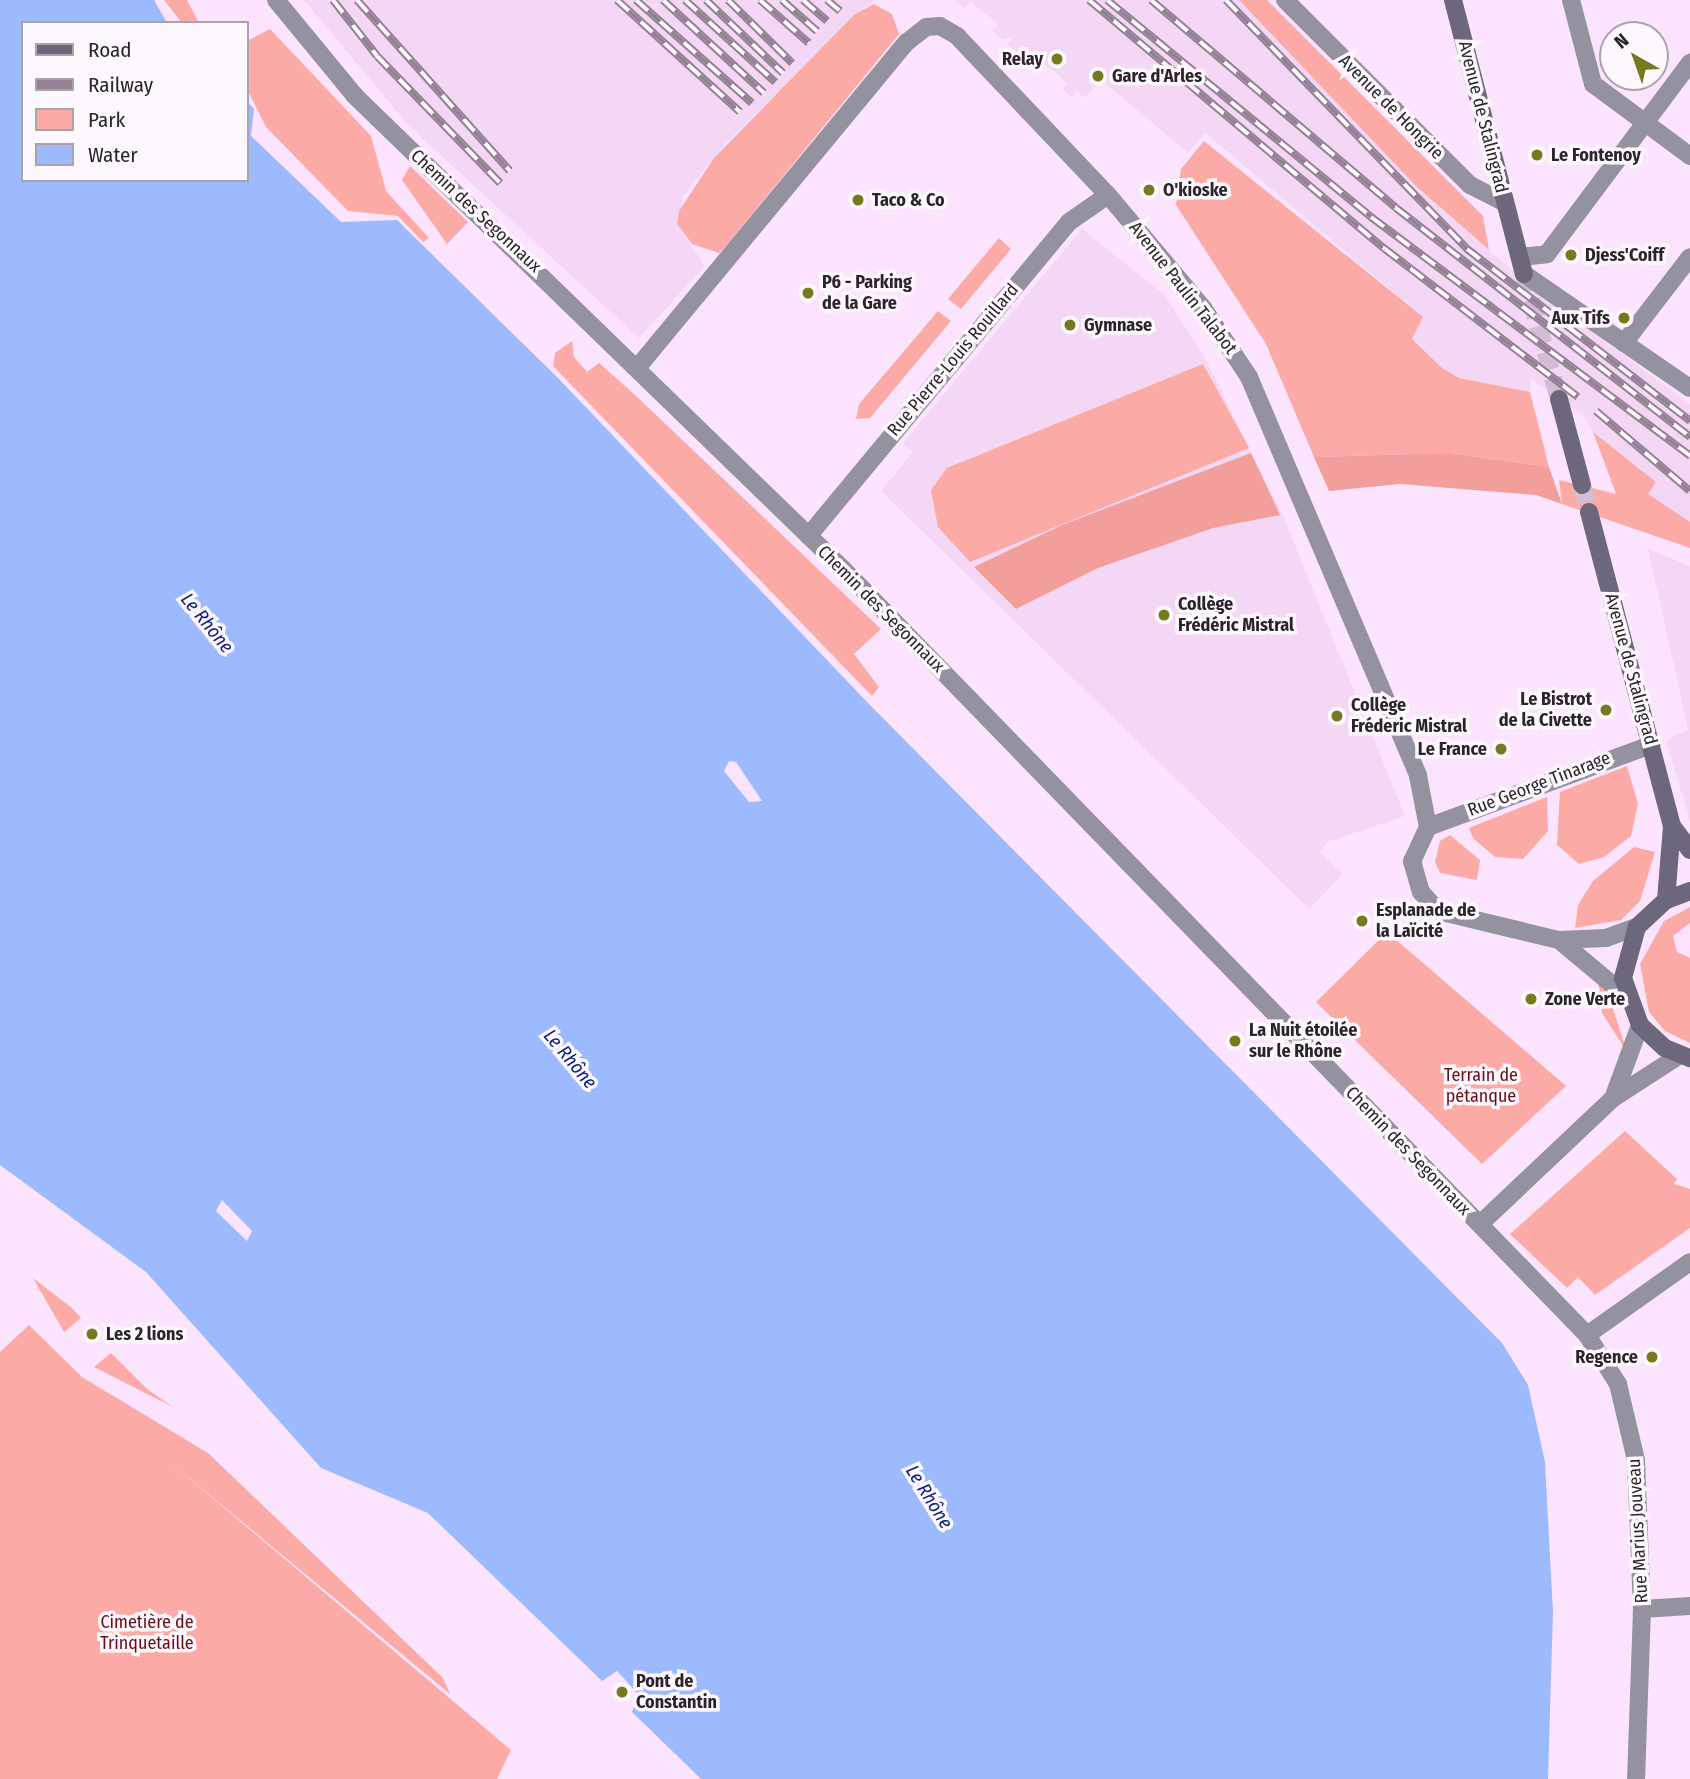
<!DOCTYPE html>
<html>
<head>
<meta charset="utf-8">
<style>
  body { margin:0 }
  #map { position:relative; width:1690px; height:1779px; overflow:hidden; background:#fde4fe; font-family:"Fira Sans Condensed",sans-serif }
  div>[style] { position:absolute }
  [style*='--x'] { left:calc(var(--x)*1px); top:calc(var(--y)*1px); width:calc(var(--w)*1px); rotate:calc(var(--a)*1deg) }
  .built>* { inset:0; background:#f4d6f5 }
  .green>* { inset:0; background:#fbaaa5 }
  .forest>* { inset:0; background:#f29e9a }
  .water>* { inset:0; background:#9ebafe }
  .secondary-tunnel>* { height:18px; margin-top:-9px; transform-origin:0; background:repeating-linear-gradient(90deg,#d3bdd4 0 18px,transparent 0 27px) }
  .minor>* { height:18px; margin:-9px; padding:0 9px; transform-origin:9px; border-radius:9px; background:#9592a0 }
  .tertiary>* { height:18px; margin:-9px; padding:0 9px; transform-origin:9px; border-radius:9px; background:#9592a0 }
  .secondary>* { height:18px; margin:-9px; padding:0 9px; transform-origin:9px; border-radius:9px; background:#6c677a }
  .rail>* { height:8px; margin-top:-4px; transform-origin:0; background:repeating-linear-gradient(90deg,#fdf8fe 0 16px,#938294 0 32px); box-sizing:border-box; border-block:2px solid #938294 }
  .dots>* { width:19px; height:19px; translate:-50% -50%; box-sizing:border-box; border:4px solid #fdf8fe; border-radius:50% }
  span { translate:-50% -50%; white-space:nowrap; text-align:center; line-height:1.15; -webkit-text-stroke:7px #fdf8fe; paint-order:stroke }
  .poi-label { font-size:18px; color:#2c232c; font-weight:700 }
  .right { translate:-100% -50%; text-align:right }
  .left { translate:0 -50%; text-align:left }
  .street-label { font-size:18px; color:#2c232c }
  .park-label { font-size:18px; color:#6b0d17 }
  .water-label { font-size:19px; color:#0f217f; font-style:italic }
  .legend { position:absolute; left:21px; top:21px; width:228px; height:161px; box-sizing:border-box; background:#fdf8fe; border:2px solid #a9a3aa; margin:0; padding:9px 12px; list-style:none; font-size:21px; color:#2c232c }
  .legend li { display:flex; align-items:center; gap:14px; height:35px }
  .legend b { width:35px; border:2px solid #a9a3aa }
  .north { position:absolute; left:1599px; top:21px; width:70px; height:70px; box-sizing:border-box; background:#fdf8fe; border:2px solid #a9a3aa; border-radius:50%; rotate:320deg; font-size:19px; font-weight:700; line-height:28px; text-align:center; color:#2c232c }
  .north::after { content:''; display:block; margin:auto; width:24px; height:32px; background:#78781f; clip-path:polygon(50% 0,100% 100%,50% 72%,0 100%) }
</style>
</head>
<body>
<div id="map">
  <div class="built">
    <div style="clip-path:polygon(304px 0,874px 0,726px 143px,683px 196px,677px 224px,705px 266px,639px 338px,409px 126px)"></div>
    <div style="clip-path:polygon(955px 0,1239px 0,1443px 211px,1544px 297px,1690px 404px,1690px 522px,1647px 494px,1656px 482px,1593px 432px,1585px 417px,1530px 378px,1530px 392px,1459px 378px,1442px 368px,1412px 339px,1423px 317px,1205px 133px,1188px 153px,1101px 80px,1085px 98px,1077px 91px,1072px 97px,1062px 89px,1067px 83px,1038px 58px,1032px 65px,1023px 57px,1028px 50px,1023px 46px,1017px 52px,1007px 44px,1013px 37px,1003px 40px,992px 31px,998px 24px,971px 2px,964px 8px)"></div>
    <div style="clip-path:polygon(1082px 229px,1165px 295px,1206px 360px,1284px 518px,1405px 816px,1327px 842px,1320px 852px,1343px 874px,1309px 909px,881px 491px,913px 452px,903px 443px)"></div>
    <div style="clip-path:polygon(1648px 549px,1690px 566px,1690px 821px,1666px 741px,1688px 729px)"></div>
  </div>
  <div class="green">
    <div style="clip-path:polygon(164px 0,187px 0,199px 23px,182px 23px)"></div>
    <div style="clip-path:polygon(1239px 0,1267px 0,1483px 216px,1489px 250px,1416px 186px)"></div>
    <div style="clip-path:polygon(874px 4px,892px 14px,899px 34px,726px 246px,719px 253px,692px 244px,677px 224px,679px 211px,714px 158px,854px 15px)"></div>
    <div style="clip-path:polygon(270px 29px,371px 136px,386px 191px,429px 238px,423px 242px,398px 216px,348px 211px,266px 127px,247px 89px,247px 41px)"></div>
    <div style="clip-path:polygon(1204px 141px,1423px 317px,1412px 339px,1442px 368px,1459px 378px,1530px 392px,1549px 467px,1450px 453px,1314px 457px,1266px 344px,1176px 205px,1181px 169px)"></div>
    <div style="clip-path:polygon(410px 166px,468px 222px,447px 244px,402px 180px)"></div>
    <div style="clip-path:polygon(999px 238px,1011px 249px,961px 309px,948px 299px)"></div>
    <div style="clip-path:polygon(938px 311px,951px 321px,870px 418px,856px 419px,859px 404px)"></div>
    <div style="clip-path:polygon(572px 341px,574px 357px,587px 372px,599px 363px,634px 394px,881px 629px,854px 654px,879px 687px,872px 696px,553px 366px,555px 353px)"></div>
    <div style="clip-path:polygon(1203px 364px,1249px 448px,970px 562px,938px 527px,931px 490px,947px 468px)"></div>
    <div style="clip-path:polygon(1593px 432px,1656px 482px,1648px 494px,1690px 522px,1690px 548px,1562px 504px,1559px 480px,1616px 494px)"></div>
    <div style="clip-path:polygon(1627px 766px,1638px 804px,1631px 836px,1604px 857px,1579px 864px,1557px 845px,1560px 792px)"></div>
    <div style="clip-path:polygon(1547px 797px,1548px 831px,1523px 859px,1495px 857px,1473px 838px,1469px 828px)"></div>
    <div style="clip-path:polygon(1450px 835px,1480px 860px,1477px 880px,1440px 873px,1435px 862px,1440px 841px)"></div>
    <div style="clip-path:polygon(1634px 847px,1655px 852px,1640px 901px,1621px 920px,1575px 928px,1578px 905px,1593px 881px)"></div>
    <div style="clip-path:polygon(1690px 907px,1690px 923px,1673px 936px,1677px 952px,1690px 958px,1690px 1043px,1665px 1031px,1649px 1012px,1640px 964px,1664px 921px)"></div>
    <div style="clip-path:polygon(1387px 932px,1566px 1086px,1482px 1164px,1316px 1002px)"></div>
    <div style="clip-path:polygon(1598px 979px,1608px 993px,1627px 1052px,1602px 1013px)"></div>
    <div style="clip-path:polygon(1625px 1131px,1677px 1179px,1674px 1184px,1690px 1189px,1690px 1228px,1595px 1295px,1578px 1277px,1567px 1288px,1510px 1234px)"></div>
    <div style="clip-path:polygon(33px 1278px,72px 1308px,81px 1318px,64px 1332px)"></div>
    <div style="clip-path:polygon(29px 1325px,82px 1377px,208px 1453px,443px 1678px,450px 1694px,165px 1458px,511px 1750px,497px 1779px,0 1779px,0 1352px)"></div>
    <div style="clip-path:polygon(111px 1353px,147px 1389px,173px 1407px,94px 1367px)"></div>
  </div>
  <div class="forest">
    <div style="clip-path:polygon(1251px 453px,1280px 515px,1213px 528px,1098px 568px,1016px 609px,974px 567px,1062px 525px)"></div>
    <div style="clip-path:polygon(1450px 453px,1549px 467px,1562px 504px,1536px 495px,1400px 484px,1329px 491px,1314px 457px)"></div>
  </div>
  <div class="water">
    <div style="clip-path:polygon(evenodd,0 0,154px 0,167px 23px,23px 23px,23px 180px,247px 180px,247px 101px,254px 109px,251px 136px,341px 222px,397px 220px,557px 377px,868px 703px,1502px 1343px,1528px 1385px,1545px 1462px,1553px 1612px,1548px 1779px,701px 1779px,632px 1712px,639px 1695px,617px 1671px,602px 1681px,428px 1513px,321px 1468px,146px 1272px,0 1165px,0 0,729px 761px,736px 762px,762px 801px,749px 802px,724px 771px,729px 761px,0 0,222px 1200px,252px 1231px,247px 1241px,216px 1211px,222px 1200px)"></div>
  </div>
  <div class="secondary-tunnel">
    <div style="--x:1524;--y:274;--w:130;--a:74.4"></div>
    <div style="--x:1582;--y:485;--w:28;--a:75"></div>
  </div>
  <div class="minor">
    <div style="--x:276;--y:0;--w:124;--a:50.5"></div>
    <div style="--x:355;--y:96;--w:680;--a:44.11"></div>
    <div style="--x:843;--y:569;--w:1068;--a:45.83"></div>
    <div style="--x:1587;--y:1335;--w:58;--a:57.7"></div>
    <div style="--x:1618;--y:1384;--w:78;--a:76.7"></div>
    <div style="--x:1636;--y:1460;--w:149;--a:87.7"></div>
    <div style="--x:1642;--y:1609;--w:170;--a:92"></div>
    <div style="--x:1285;--y:0;--w:262;--a:45"></div>
    <div style="--x:1470;--y:185;--w:39;--a:27"></div>
    <div style="--x:1571;--y:0;--w:87;--a:75.3"></div>
    <div style="--x:1593;--y:84;--w:121;--a:36.6"></div>
    <div style="--x:1520;--y:257;--w:27;--a:-6"></div>
    <div style="--x:1547;--y:254;--w:239;--a:-53.2"></div>
    <div style="--x:1524;--y:274;--w:201;--a:34.5"></div>
    <div style="--x:1624;--y:343;--w:108;--a:-52.5"></div>
    <div style="--x:637;--y:368;--w:423;--a:-50.4"></div>
    <div style="--x:907;--y:42;--w:24;--a:-38"></div>
    <div style="--x:926;--y:27;--w:14;--a:-4"></div>
    <div style="--x:940;--y:26;--w:20;--a:30"></div>
    <div style="--x:957;--y:36;--w:219;--a:46.5"></div>
    <div style="--x:1108;--y:195;--w:47;--a:145.3"></div>
    <div style="--x:1069;--y:222;--w:408;--a:129.7"></div>
    <div style="--x:1428;--y:827;--w:238;--a:-20.2"></div>
    <div style="--x:1615;--y:1093;--w:72;--a:-69.8"></div>
    <div style="--x:1480;--y:1224;--w:182;--a:-43.4"></div>
    <div style="--x:1612;--y:1099;--w:81;--a:-32.9"></div>
    <div style="--x:1587;--y:1335;--w:126;--a:-35.3"></div>
    <div style="--x:1642;--y:1609;--w:48;--a:-3.6"></div>
  </div>
  <div class="tertiary">
    <div style="--x:1108;--y:195;--w:148;--a:49.9"></div>
    <div style="--x:1203;--y:308;--w:83;--a:56.3"></div>
    <div style="--x:1249;--y:377;--w:433;--a:67"></div>
    <div style="--x:1418;--y:776;--w:52;--a:78.9"></div>
    <div style="--x:1428;--y:827;--w:38;--a:115"></div>
    <div style="--x:1412;--y:861;--w:32;--a:74"></div>
    <div style="--x:1421;--y:892;--w:25;--a:48"></div>
    <div style="--x:1438;--y:911;--w:124;--a:13.5"></div>
    <div style="--x:1559;--y:940;--w:87;--a:39.9"></div>
    <div style="--x:1559;--y:940;--w:47;--a:-2.4"></div>
    <div style="--x:1606;--y:938;--w:33;--a:-20"></div>
  </div>
  <div class="secondary">
    <div style="--x:1453;--y:0;--w:283;--a:75.5"></div>
    <div style="--x:1559;--y:399;--w:89;--a:75"></div>
    <div style="--x:1589;--y:512;--w:325;--a:75.2"></div>
    <div style="--x:1672;--y:826;--w:74;--a:94.6"></div>
    <div style="--x:1672;--y:826;--w:30;--a:53"></div>
    <div style="--x:1690;--y:891;--w:26;--a:159"></div>
    <div style="--x:1666;--y:900;--w:40;--a:137"></div>
    <div style="--x:1637;--y:927;--w:53;--a:105.4"></div>
    <div style="--x:1623;--y:978;--w:50;--a:70.1"></div>
    <div style="--x:1640;--y:1025;--w:34;--a:43"></div>
    <div style="--x:1665;--y:1048;--w:27;--a:22"></div>
  </div>
  <div class="rail">
    <div style="--x:333;--y:0;--w:71;--a:51.8"></div>
    <div style="--x:377;--y:56;--w:177;--a:45.9"></div>
    <div style="--x:357;--y:0;--w:229;--a:48.2"></div>
    <div style="--x:617;--y:0;--w:166;--a:42.3"></div>
    <div style="--x:636;--y:0;--w:155;--a:41.6"></div>
    <div style="--x:663;--y:0;--w:137;--a:42.6"></div>
    <div style="--x:685;--y:0;--w:122;--a:42.3"></div>
    <div style="--x:706;--y:0;--w:106;--a:43.5"></div>
    <div style="--x:728;--y:0;--w:90;--a:44.5"></div>
    <div style="--x:760;--y:0;--w:65;--a:41.3"></div>
    <div style="--x:782;--y:0;--w:47;--a:41.5"></div>
    <div style="--x:803;--y:0;--w:32;--a:41"></div>
    <div style="--x:827;--y:0;--w:17;--a:40"></div>
    <div style="--x:1089;--y:0;--w:387;--a:40.1"></div>
    <div style="--x:1385;--y:249;--w:243;--a:37.5"></div>
    <div style="--x:1107;--y:0;--w:342;--a:39.4"></div>
    <div style="--x:1371;--y:217;--w:399;--a:36.8"></div>
    <div style="--x:1151;--y:0;--w:321;--a:40.3"></div>
    <div style="--x:1396;--y:208;--w:373;--a:37.9"></div>
    <div style="--x:1226;--y:0;--w:347;--a:45.9"></div>
    <div style="--x:1467;--y:249;--w:282;--a:37.6"></div>
    <div style="--x:1596;--y:411;--w:123;--a:40.4"></div>
  </div>
  <div class="dots">
    <div style="left:1057px;top:59px;background:#78781f"></div>
    <div style="left:1098px;top:76px;background:#78781f"></div>
    <div style="left:1537px;top:155px;background:#78781f"></div>
    <div style="left:1149px;top:190px;background:#78781f"></div>
    <div style="left:858px;top:200px;background:#78781f"></div>
    <div style="left:1571px;top:255px;background:#78781f"></div>
    <div style="left:808px;top:293px;background:#78781f"></div>
    <div style="left:1624px;top:318px;background:#78781f"></div>
    <div style="left:1070px;top:325px;background:#78781f"></div>
    <div style="left:1164px;top:615px;background:#78781f"></div>
    <div style="left:1606px;top:710px;background:#78781f"></div>
    <div style="left:1337px;top:716px;background:#78781f"></div>
    <div style="left:1501px;top:749px;background:#78781f"></div>
    <div style="left:1362px;top:921px;background:#78781f"></div>
    <div style="left:1531px;top:999px;background:#78781f"></div>
    <div style="left:1235px;top:1041px;background:#78781f"></div>
    <div style="left:92px;top:1334px;background:#78781f"></div>
    <div style="left:1652px;top:1357px;background:#78781f"></div>
    <div style="left:622px;top:1692px;background:#78781f"></div>
  </div>
  <div class="poi-label">
    <span class="right" style="left:1043px;top:59px">Relay</span>
    <span class="left" style="left:1112px;top:76px">Gare d'Arles</span>
    <span class="left" style="left:1551px;top:155px">Le Fontenoy</span>
    <span class="left" style="left:1163px;top:190px">O'kioske</span>
    <span class="left" style="left:872px;top:200px">Taco &amp; Co</span>
    <span class="left" style="left:1585px;top:255px">Djess'Coiff</span>
    <span class="left" style="left:822px;top:293px">P6 - Parking<br>de la Gare</span>
    <span class="right" style="left:1610px;top:318px">Aux Tifs</span>
    <span class="left" style="left:1084px;top:325px">Gymnase</span>
    <span class="left" style="left:1178px;top:615px">Collège<br>Frédéric Mistral</span>
    <span class="right" style="left:1592px;top:710px">Le Bistrot<br>de la Civette</span>
    <span class="left" style="left:1351px;top:716px">Collège<br>Fréderic Mistral</span>
    <span class="right" style="left:1487px;top:749px">Le France</span>
    <span class="left" style="left:1376px;top:921px">Esplanade de<br>la Laïcité</span>
    <span class="left" style="left:1545px;top:999px">Zone Verte</span>
    <span class="left" style="left:1249px;top:1041px">La Nuit étoilée<br>sur le Rhône</span>
    <span class="left" style="left:106px;top:1334px">Les 2 lions</span>
    <span class="right" style="left:1638px;top:1357px">Regence</span>
    <span class="left" style="left:636px;top:1692px">Pont de<br>Constantin</span>
  </div>
  <div class="street-label">
    <span style="left:1391px;top:107px;rotate:45deg">Avenue de Hongrie</span>
    <span style="left:1483px;top:117px;rotate:76deg">Avenue de Stalingrad</span>
    <span style="left:476px;top:211px;rotate:43deg">Chemin des Segonnaux</span>
    <span style="left:1183px;top:288px;rotate:52deg">Avenue Paulin Talabot</span>
    <span style="left:953px;top:360px;rotate:-50deg">Rue Pierre-Louis Rouillard</span>
    <span style="left:881px;top:609px;rotate:45deg">Chemin des Segonnaux</span>
    <span style="left:1631px;top:669px;rotate:75deg">Avenue de Stalingrad</span>
    <span style="left:1539px;top:784px;rotate:-21deg">Rue George Tinarage</span>
    <span style="left:1408px;top:1151px;rotate:46deg">Chemin des Segonnaux</span>
    <span style="left:1638px;top:1531px;rotate:-93deg">Rue Marius Jouveau</span>
  </div>
  <div class="park-label">
    <span style="left:1481px;top:1086px">Terrain de<br>pétanque</span>
    <span style="left:147px;top:1633px">Cimetière de<br>Trinquetaille</span>
  </div>
  <div class="water-label">
    <span style="left:207px;top:623px;rotate:51deg">Le Rhône</span>
    <span style="left:570px;top:1059px;rotate:50deg">Le Rhône</span>
    <span style="left:929px;top:1497px;rotate:58deg">Le Rhône</span>
  </div>
  <ul class="legend">
  <li><b style="height:9px;background:#6c677a"></b>Road</li>
  <li><b style="height:9px;background:#938294"></b>Railway</li>
  <li><b style="height:19px;background:#fbaaa5"></b>Park</li>
  <li><b style="height:19px;background:#9ebafe"></b>Water</li>
  </ul>
  <div class="north">N</div>
</div>
</body>
</html>
